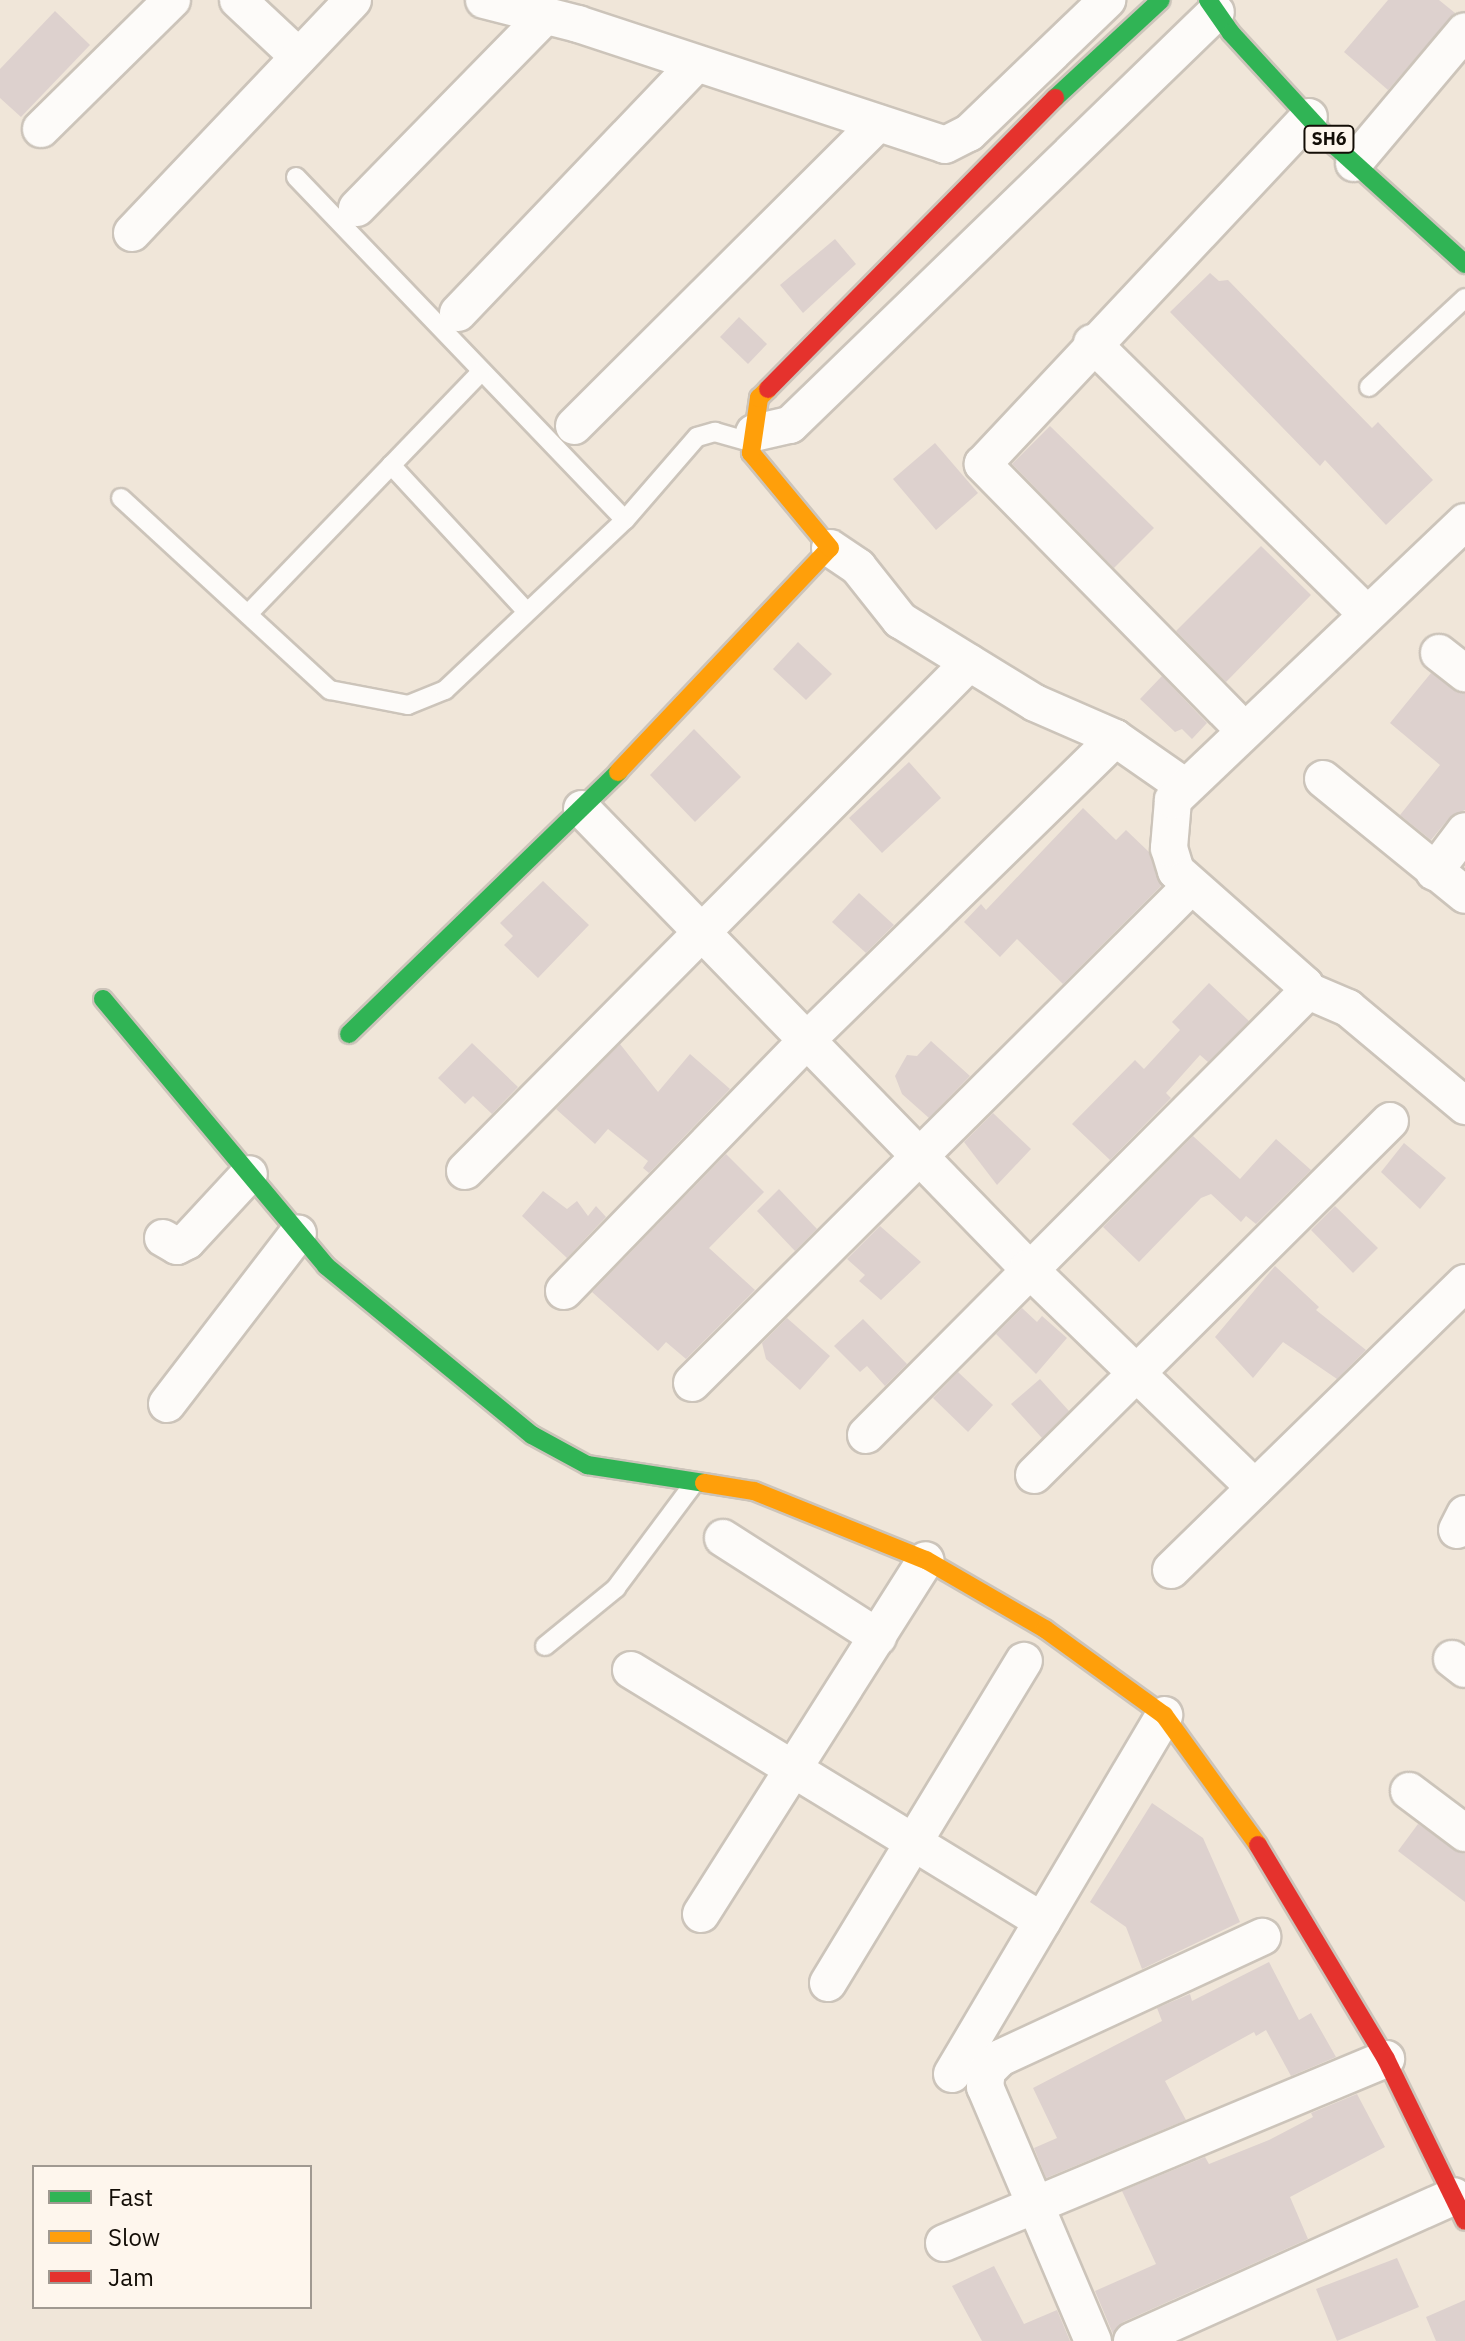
<!DOCTYPE html>
<html>
<head>
<meta charset="utf-8">
<style>
  body { margin:0 }
  #map { position:relative; width:1465px; height:2341px; overflow:hidden; background:#f0e6d9; font-family:"IBM Plex Sans",sans-serif }
  div>[style] { position:absolute }
  [style*='--x'] { left:calc(var(--x)*1px); top:calc(var(--y)*1px); width:calc(var(--w)*1px); rotate:calc(var(--a)*1deg) }
  .building>* { inset:0; background:#ddd1ce }
  .roads { filter:drop-shadow(2px 0 #ccc4ba) drop-shadow(-2px 0 #ccc4ba) drop-shadow(0 2px #ccc4ba) drop-shadow(0 -2px #ccc4ba) }
  .lane>* { height:18px; margin:-9px; padding:0 9px; transform-origin:9px; border-radius:9px; background:#fdfbf9 }
  .street>* { height:36px; margin:-18px; padding:0 18px; transform-origin:18px; border-radius:18px; background:#fdfbf9 }
  .fast>* { height:18px; margin:-9px; padding:0 9px; transform-origin:9px; border-radius:9px; background:#30b455 }
  .slow>* { height:18px; margin:-9px; padding:0 9px; transform-origin:9px; border-radius:9px; background:#ff9f0a }
  .jam>* { height:18px; margin:-9px; padding:0 9px; transform-origin:9px; border-radius:9px; background:#e5322d }
  span { translate:-50% -50%; white-space:nowrap; text-align:center; line-height:1.15; -webkit-text-stroke:7px #fef6ed; paint-order:stroke }
  .shield-label span { padding:2px 6px; background:#fef6ed; border:2px solid; border-radius:6px; -webkit-text-stroke-width:0 }
  .shield-label { font-size:18px; color:#130d06; font-weight:700 }
  .legend { position:absolute; left:32px; top:2165px; width:280px; height:144px; box-sizing:border-box; background:#fef6ed; border:2px solid #a09991; margin:0; padding:10px 14px; list-style:none; font-size:24px; color:#130d06 }
  .legend li { display:flex; align-items:center; gap:16px; height:40px }
  .legend b { width:40px; border:2px solid #a09991 }
</style>
</head>
<body>
<div id="map">
  <div class="building">
    <div style="clip-path:polygon(1388px 0,1439px 0,1455px 13px,1388px 90px,1344px 52px)"></div>
    <div style="clip-path:polygon(55px 11px,90px 45px,21px 117px,0 98px,0 69px)"></div>
    <div style="clip-path:polygon(835px 239px,856px 264px,803px 313px,780px 285px)"></div>
    <div style="clip-path:polygon(1210px 273px,1219px 281px,1228px 280px,1372px 428px,1378px 422px,1433px 480px,1386px 525px,1325px 460px,1320px 466px,1170px 312px)"></div>
    <div style="clip-path:polygon(739px 317px,767px 344px,748px 364px,720px 337px)"></div>
    <div style="clip-path:polygon(1050px 426px,1154px 528px,1114px 568px,1012px 464px)"></div>
    <div style="clip-path:polygon(935px 443px,978px 493px,936px 530px,893px 479px)"></div>
    <div style="clip-path:polygon(1261px 546px,1311px 595px,1226px 682px,1176px 631px)"></div>
    <div style="clip-path:polygon(798px 642px,832px 674px,806px 700px,773px 669px)"></div>
    <div style="clip-path:polygon(1431px 673px,1465px 694px,1465px 810px,1449px 818px,1431px 840px,1400px 815px,1440px 765px,1390px 723px)"></div>
    <div style="clip-path:polygon(1162px 676px,1207px 723px,1192px 739px,1182px 729px,1175px 732px,1140px 699px)"></div>
    <div style="clip-path:polygon(694px 729px,741px 777px,695px 822px,650px 775px)"></div>
    <div style="clip-path:polygon(909px 762px,941px 798px,882px 853px,849px 818px)"></div>
    <div style="clip-path:polygon(1083px 808px,1116px 840px,1126px 830px,1149px 852px,1161px 886px,1063px 984px,1017px 939px,1000px 957px,964px 922px,981px 904px,986px 910px)"></div>
    <div style="clip-path:polygon(543px 881px,589px 925px,538px 978px,504px 945px,513px 936px,500px 923px)"></div>
    <div style="clip-path:polygon(859px 893px,894px 925px,866px 953px,832px 922px)"></div>
    <div style="clip-path:polygon(1209px 983px,1249px 1021px,1208px 1062px,1200px 1055px,1166px 1093px,1171px 1098px,1110px 1160px,1072px 1124px,1135px 1060px,1144px 1069px,1180px 1030px,1172px 1022px)"></div>
    <div style="clip-path:polygon(931px 1041px,970px 1076px,929px 1118px,902px 1094px,895px 1076px,907px 1055px,917px 1056px)"></div>
    <div style="clip-path:polygon(472px 1043px,518px 1087px,492px 1114px,473px 1096px,465px 1104px,438px 1078px)"></div>
    <div style="clip-path:polygon(620px 1044px,658px 1092px,690px 1054px,730px 1089px,649px 1173px,643px 1168px,648px 1161px,608px 1129px,595px 1144px,556px 1109px)"></div>
    <div style="clip-path:polygon(993px 1113px,1031px 1149px,997px 1185px,964px 1142px)"></div>
    <div style="clip-path:polygon(1193px 1136px,1240px 1179px,1276px 1139px,1311px 1170px,1256px 1224px,1246px 1216px,1241px 1222px,1211px 1194px,1201px 1198px,1139px 1262px,1103px 1227px)"></div>
    <div style="clip-path:polygon(1404px 1143px,1446px 1178px,1420px 1209px,1381px 1172px)"></div>
    <div style="clip-path:polygon(726px 1154px,764px 1192px,709px 1248px,755px 1290px,686px 1359px,666px 1342px,658px 1351px,592px 1292px)"></div>
    <div style="clip-path:polygon(779px 1189px,817px 1229px,795px 1251px,757px 1211px)"></div>
    <div style="clip-path:polygon(543px 1191px,567px 1209px,577px 1201px,588px 1216px,596px 1206px,606px 1217px,567px 1258px,522px 1216px)"></div>
    <div style="clip-path:polygon(1335px 1206px,1378px 1248px,1353px 1273px,1311px 1230px)"></div>
    <div style="clip-path:polygon(880px 1226px,921px 1262px,881px 1300px,859px 1281px,865px 1275px,847px 1259px)"></div>
    <div style="clip-path:polygon(1275px 1266px,1319px 1307px,1316px 1310px,1366px 1350px,1337px 1379px,1283px 1342px,1253px 1378px,1215px 1337px)"></div>
    <div style="clip-path:polygon(1022px 1308px,1037px 1322px,1042px 1316px,1067px 1338px,1036px 1374px,996px 1334px)"></div>
    <div style="clip-path:polygon(787px 1318px,830px 1356px,800px 1390px,766px 1359px,762px 1343px)"></div>
    <div style="clip-path:polygon(863px 1319px,907px 1364px,885px 1386px,867px 1366px,860px 1372px,834px 1346px)"></div>
    <div style="clip-path:polygon(958px 1372px,993px 1405px,968px 1432px,933px 1398px)"></div>
    <div style="clip-path:polygon(1040px 1379px,1069px 1411px,1042px 1438px,1011px 1404px)"></div>
    <div style="clip-path:polygon(1152px 1803px,1203px 1838px,1240px 1922px,1142px 1969px,1126px 1927px,1090px 1902px)"></div>
    <div style="clip-path:polygon(1418px 1824px,1465px 1854px,1465px 1902px,1398px 1851px)"></div>
    <div style="clip-path:polygon(1269px 1962px,1299px 2020px,1311px 2013px,1336px 2057px,1291px 2076px,1266px 2030px,1256px 2036px,1254px 2032px,1165px 2081px,1186px 2120px,1046px 2178px,1034px 2148px,1057px 2138px,1033px 2088px,1162px 2021px,1157px 2008px,1190px 1994px,1192px 2001px)"></div>
    <div style="clip-path:polygon(1357px 2094px,1385px 2147px,1290px 2197px,1308px 2239px,1123px 2322px,1113px 2334px,1095px 2291px,1156px 2264px,1122px 2191px,1205px 2157px,1209px 2164px,1269px 2140px,1313px 2117px,1311px 2113px)"></div>
    <div style="clip-path:polygon(1397px 2258px,1419px 2307px,1337px 2341px,1316px 2289px)"></div>
    <div style="clip-path:polygon(994px 2266px,1024px 2324px,1057px 2310px,1070px 2341px,982px 2341px,952px 2286px)"></div>
    <div style="clip-path:polygon(1465px 2300px,1465px 2341px,1436px 2341px,1426px 2317px)"></div>
  </div>
  <div class="roads">
    <div class="lane">
      <div style="--x:296;--y:177;--w:475;--a:46.2"></div>
      <div style="--x:1369;--y:387;--w:131;--a:-42.8"></div>
      <div style="--x:391;--y:465;--w:200;--a:47.2"></div>
      <div style="--x:121;--y:498;--w:284;--a:42.6"></div>
      <div style="--x:330;--y:690;--w:79;--a:10.9"></div>
      <div style="--x:408;--y:705;--w:40;--a:-22"></div>
      <div style="--x:445;--y:690;--w:248;--a:-43.4"></div>
      <div style="--x:625;--y:520;--w:110;--a:-49.1"></div>
      <div style="--x:697;--y:437;--w:19;--a:-16"></div>
      <div style="--x:715;--y:432;--w:35;--a:16"></div>
      <div style="--x:248;--y:614;--w:337;--a:-46.1"></div>
      <div style="--x:545;--y:1646;--w:92;--a:-39.2"></div>
      <div style="--x:616;--y:1588;--w:132;--a:-53.3"></div>
    </div>
    <div class="street">
      <div style="--x:238;--y:0;--w:83;--a:43.1"></div>
      <div style="--x:484;--y:0;--w:97;--a:14.3"></div>
      <div style="--x:578;--y:24;--w:386;--a:18.2"></div>
      <div style="--x:945;--y:145;--w:27;--a:-27"></div>
      <div style="--x:969;--y:133;--w:192;--a:-43.9"></div>
      <div style="--x:41;--y:129;--w:184;--a:-44.6"></div>
      <div style="--x:1354;--y:163;--w:172;--a:-49.9"></div>
      <div style="--x:357;--y:208;--w:269;--a:-45.6"></div>
      <div style="--x:132;--y:233;--w:321;--a:-46.5"></div>
      <div style="--x:458;--y:313;--w:344;--a:-46.3"></div>
      <div style="--x:1092;--y:343;--w:386;--a:44.6"></div>
      <div style="--x:574;--y:426;--w:429;--a:-44.9"></div>
      <div style="--x:754;--y:433;--w:37;--a:-13"></div>
      <div style="--x:790;--y:425;--w:593;--a:-44.11"></div>
      <div style="--x:830;--y:548;--w:34;--a:34"></div>
      <div style="--x:858;--y:567;--w:68;--a:51.6"></div>
      <div style="--x:900;--y:620;--w:158;--a:31.6"></div>
      <div style="--x:1035;--y:703;--w:87;--a:23.6"></div>
      <div style="--x:1115;--y:738;--w:84;--a:34.8"></div>
      <div style="--x:1439;--y:653;--w:33;--a:38"></div>
      <div style="--x:1244;--y:730;--w:373;--a:-134.5"></div>
      <div style="--x:983;--y:464;--w:476;--a:-46.8"></div>
      <div style="--x:1323;--y:779;--w:183;--a:39.2"></div>
      <div style="--x:582;--y:809;--w:640;--a:45.82"></div>
      <div style="--x:1028;--y:1268;--w:316;--a:44.1"></div>
      <div style="--x:1434;--y:872;--w:51;--a:-52.9"></div>
      <div style="--x:1306;--y:990;--w:46;--a:23.2"></div>
      <div style="--x:1348;--y:1008;--w:153;--a:39.9"></div>
      <div style="--x:465;--y:1171;--w:716;--a:-45.23"></div>
      <div style="--x:163;--y:1238;--w:16;--a:30"></div>
      <div style="--x:177;--y:1246;--w:11;--a:-27"></div>
      <div style="--x:187;--y:1241;--w:91;--a:-47.2"></div>
      <div style="--x:564;--y:1291;--w:348;--a:-45.9"></div>
      <div style="--x:806;--y:1041;--w:433;--a:-44.4"></div>
      <div style="--x:692;--y:1383;--w:701;--a:-44.88"></div>
      <div style="--x:167;--y:1404;--w:215;--a:-52.5"></div>
      <div style="--x:866;--y:1435;--w:621;--a:-45.13"></div>
      <div style="--x:1304;--y:995;--w:10;--a:-84"></div>
      <div style="--x:1305;--y:985;--w:172;--a:-138.5"></div>
      <div style="--x:1176;--y:871;--w:24;--a:-107"></div>
      <div style="--x:1169;--y:848;--w:48;--a:-85.2"></div>
      <div style="--x:1173;--y:800;--w:403;--a:-43.6"></div>
      <div style="--x:1034;--y:1475;--w:502;--a:-44.84"></div>
      <div style="--x:1457;--y:1530;--w:18;--a:-63"></div>
      <div style="--x:723;--y:1538;--w:184;--a:32.6"></div>
      <div style="--x:1171;--y:1570;--w:411;--a:-44.3"></div>
      <div style="--x:1452;--y:1659;--w:16;--a:38"></div>
      <div style="--x:631;--y:1670;--w:482;--a:31.4"></div>
      <div style="--x:1409;--y:1791;--w:70;--a:36.9"></div>
      <div style="--x:701;--y:1914;--w:419;--a:-57.6"></div>
      <div style="--x:828;--y:1983;--w:377;--a:-58.7"></div>
      <div style="--x:952;--y:2074;--w:417;--a:-59.4"></div>
      <div style="--x:944;--y:2243;--w:479;--a:-22.6"></div>
      <div style="--x:1093;--y:2341;--w:276;--a:-113"></div>
      <div style="--x:985;--y:2087;--w:16;--a:-83"></div>
      <div style="--x:987;--y:2071;--w:18;--a:-45"></div>
      <div style="--x:1000;--y:2058;--w:289;--a:-24.8"></div>
      <div style="--x:1132;--y:2341;--w:353;--a:-24.2"></div>
    </div>
    <div class="fast">
      <div style="--x:1208;--y:0;--w:40;--a:55.1"></div>
      <div style="--x:1231;--y:33;--w:154;--a:47.4"></div>
      <div style="--x:1335;--y:146;--w:176;--a:42.2"></div>
      <div style="--x:1055;--y:98;--w:144;--a:-42.8"></div>
      <div style="--x:103;--y:999;--w:348;--a:50.1"></div>
      <div style="--x:326;--y:1266;--w:266;--a:39.4"></div>
      <div style="--x:532;--y:1435;--w:63;--a:28.6"></div>
      <div style="--x:587;--y:1465;--w:118;--a:8.7"></div>
      <div style="--x:349;--y:1034;--w:376;--a:-44.2"></div>
    </div>
    <div class="slow">
      <div style="--x:618;--y:772;--w:308;--a:-46.6"></div>
      <div style="--x:830;--y:548;--w:124;--a:-129.7"></div>
      <div style="--x:751;--y:453;--w:56;--a:-81.7"></div>
      <div style="--x:759;--y:398;--w:13;--a:-45"></div>
      <div style="--x:704;--y:1483;--w:51;--a:9.1"></div>
      <div style="--x:754;--y:1491;--w:185;--a:21.9"></div>
      <div style="--x:926;--y:1560;--w:138;--a:30.1"></div>
      <div style="--x:1045;--y:1629;--w:147;--a:35.9"></div>
      <div style="--x:1164;--y:1715;--w:160;--a:54.1"></div>
    </div>
    <div class="jam">
      <div style="--x:768;--y:389;--w:409;--a:-45.4"></div>
      <div style="--x:1258;--y:1845;--w:249;--a:59.1"></div>
      <div style="--x:1386;--y:2059;--w:180;--a:64"></div>
    </div>
  </div>
  <div class="shield-label">
    <span style="left:1329px;top:139px">SH6</span>
  </div>
  <ul class="legend">
  <li><b style="height:10px;background:#30b455"></b>Fast</li>
  <li><b style="height:10px;background:#ff9f0a"></b>Slow</li>
  <li><b style="height:10px;background:#e5322d"></b>Jam</li>
  </ul>
</div>
</body>
</html>
